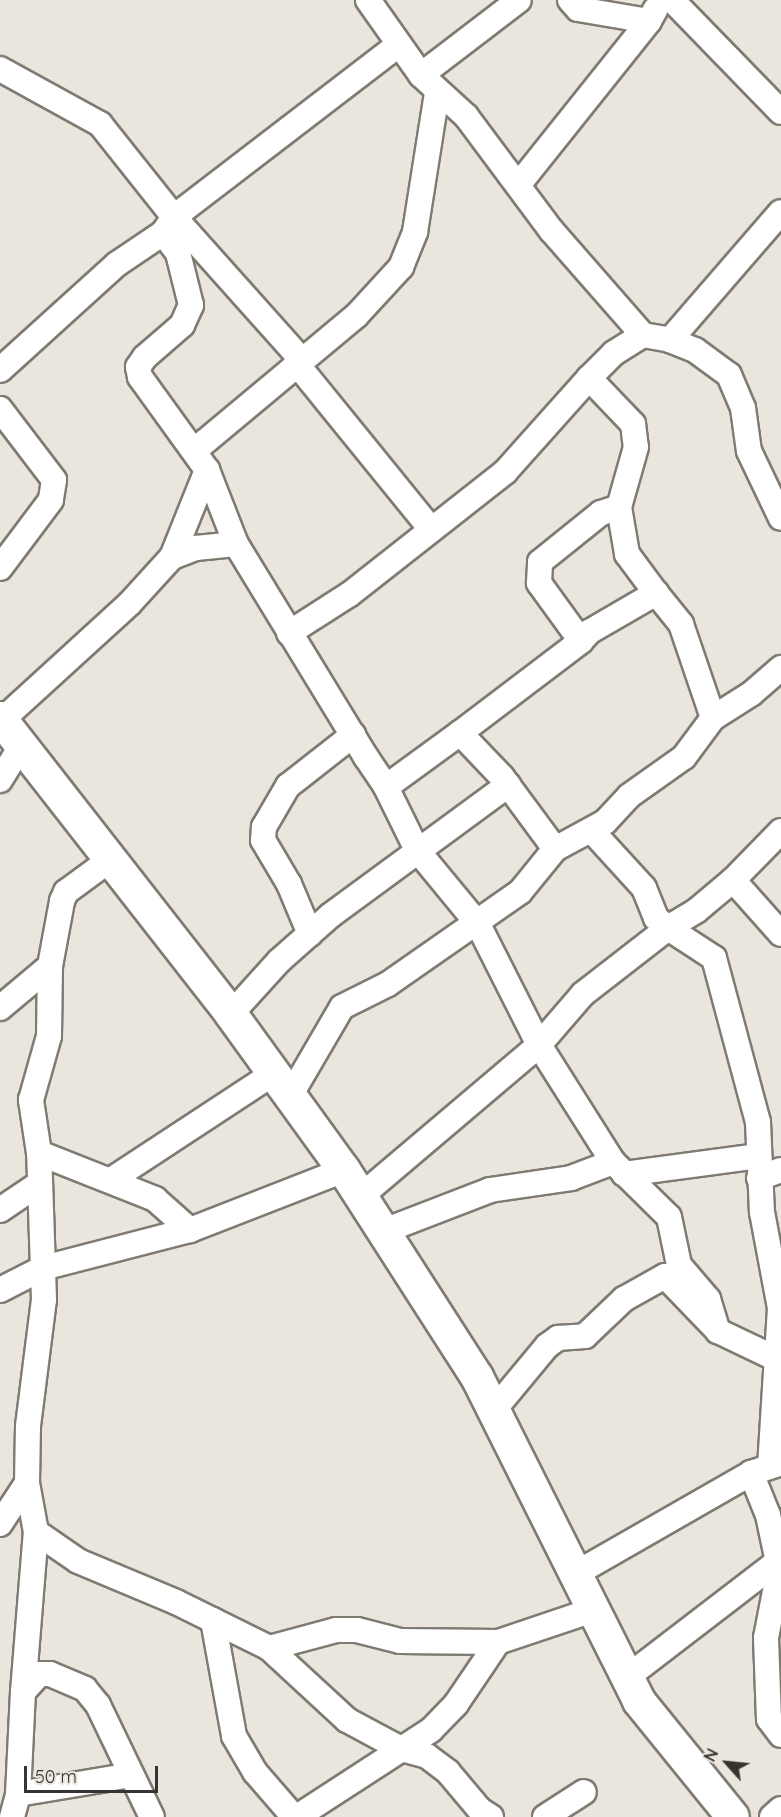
<!DOCTYPE html>
<html>
<head>
<meta charset="utf-8">
<style>
  body { margin:0 }
  #map { position:relative; width:781px; height:1817px; overflow:hidden; background:#ebe6dd; font-family:Quicksand,sans-serif }
  div>[style] { position:absolute }
  [style*='--x'] { left:calc(var(--x)*1px); top:calc(var(--y)*1px); width:calc(var(--w)*1px); rotate:calc(var(--a)*1deg) }
  .roads { filter:drop-shadow(2px 0 #7f7b73) drop-shadow(-2px 0 #7f7b73) drop-shadow(0 2px #7f7b73) drop-shadow(0 -2px #7f7b73) }
  .minor>* { height:24px; margin:-12px; padding:0 12px; transform-origin:12px; border-radius:12px; background:#fff }
  .major>* { height:32px; margin:-16px; padding:0 16px; transform-origin:16px; border-radius:16px; background:#fff }
  span { translate:-50% -50%; white-space:nowrap; text-align:center; line-height:1.15; -webkit-text-stroke:4.5px #ebe6dd; paint-order:stroke }
  .north { position:absolute; left:697px; top:1733px; width:60px; height:60px; -webkit-text-stroke:4px #ebe6dd; paint-order:stroke; rotate:297deg; font-size:16px; font-weight:700; line-height:24px; text-align:center; color:#363430 }
  .north::after { content:''; display:block; margin:auto; width:21px; height:27px; background:#363430; clip-path:polygon(50% 0,100% 100%,50% 72%,0 100%) }
  .scale { position:absolute; left:24px; top:1766px; width:134px; height:27px; box-sizing:border-box; border:3px solid #363430; border-top:0; padding-left:8px; font-size:18px; line-height:21px; white-space:nowrap; color:#363430; -webkit-text-stroke:4px #ebe6dd; paint-order:stroke }
</style>
</head>
<body>
<div id="map">
  <div class="roads">
    <div class="minor">
      <div style="--x:368;--y:0;--w:92;--a:54.8"></div>
      <div style="--x:421;--y:75;--w:61;--a:42.3"></div>
      <div style="--x:466;--y:116;--w:142;--a:53.3"></div>
      <div style="--x:551;--y:230;--w:140;--a:48.8"></div>
      <div style="--x:643;--y:335;--w:27;--a:10"></div>
      <div style="--x:670;--y:340;--w:27;--a:22"></div>
      <div style="--x:695;--y:350;--w:42;--a:36.3"></div>
      <div style="--x:729;--y:375;--w:36;--a:67"></div>
      <div style="--x:743;--y:408;--w:43;--a:82.1"></div>
      <div style="--x:749;--y:451;--w:74;--a:64.5"></div>
      <div style="--x:570;--y:0;--w:12;--a:48"></div>
      <div style="--x:578;--y:9;--w:72;--a:9.6"></div>
      <div style="--x:649;--y:21;--w:13;--a:-61"></div>
      <div style="--x:672;--y:0;--w:156;--a:45.8"></div>
      <div style="--x:0;--y:69;--w:114;--a:28.8"></div>
      <div style="--x:100;--y:124;--w:119;--a:51.5"></div>
      <div style="--x:174;--y:217;--w:191;--a:48.2"></div>
      <div style="--x:421;--y:75;--w:123;--a:-37.4"></div>
      <div style="--x:519;--y:184;--w:208;--a:-51.4"></div>
      <div style="--x:163;--y:233;--w:25;--a:53"></div>
      <div style="--x:178;--y:253;--w:54;--a:76"></div>
      <div style="--x:191;--y:305;--w:22;--a:114"></div>
      <div style="--x:182;--y:325;--w:49;--a:139.1"></div>
      <div style="--x:145;--y:357;--w:12;--a:125"></div>
      <div style="--x:138;--y:367;--w:10;--a:79"></div>
      <div style="--x:140;--y:377;--w:115;--a:54.2"></div>
      <div style="--x:207;--y:470;--w:79;--a:68.6"></div>
      <div style="--x:236;--y:544;--w:250;--a:58.6"></div>
      <div style="--x:366;--y:757;--w:36;--a:56"></div>
      <div style="--x:386;--y:787;--w:92;--a:-36.1"></div>
      <div style="--x:460;--y:733;--w:61;--a:46.3"></div>
      <div style="--x:502;--y:777;--w:89;--a:53.6"></div>
      <div style="--x:670;--y:340;--w:169;--a:-49.1"></div>
      <div style="--x:296;--y:363;--w:213;--a:50.9"></div>
      <div style="--x:0;--y:370;--w:158;--a:-42.2"></div>
      <div style="--x:117;--y:264;--w:55;--a:-34"></div>
      <div style="--x:163;--y:233;--w:19;--a:-55"></div>
      <div style="--x:174;--y:217;--w:281;--a:-37.5"></div>
      <div style="--x:589;--y:378;--w:64;--a:46.3"></div>
      <div style="--x:633;--y:424;--w:23;--a:83"></div>
      <div style="--x:636;--y:447;--w:62;--a:105.8"></div>
      <div style="--x:619;--y:507;--w:48;--a:80.3"></div>
      <div style="--x:627;--y:554;--w:49;--a:53.4"></div>
      <div style="--x:0;--y:409;--w:89;--a:52.7"></div>
      <div style="--x:54;--y:480;--w:20;--a:99"></div>
      <div style="--x:51;--y:500;--w:85;--a:126.9"></div>
      <div style="--x:195;--y:450;--w:209;--a:-39.8"></div>
      <div style="--x:356;--y:316;--w:67;--a:-47.4"></div>
      <div style="--x:401;--y:267;--w:38;--a:-68"></div>
      <div style="--x:415;--y:232;--w:141;--a:-81"></div>
      <div style="--x:172;--y:557;--w:94;--a:-68.1"></div>
      <div style="--x:289;--y:633;--w:72;--a:-32.6"></div>
      <div style="--x:350;--y:594;--w:197;--a:-38.2"></div>
      <div style="--x:505;--y:472;--w:126;--a:-48.2"></div>
      <div style="--x:589;--y:378;--w:35;--a:-45"></div>
      <div style="--x:614;--y:353;--w:34;--a:-32"></div>
      <div style="--x:581;--y:641;--w:12;--a:-48"></div>
      <div style="--x:589;--y:632;--w:78;--a:-30.2"></div>
      <div style="--x:656;--y:593;--w:40;--a:51"></div>
      <div style="--x:681;--y:624;--w:99;--a:71.2"></div>
      <div style="--x:2;--y:720;--w:173;--a:-42.4"></div>
      <div style="--x:130;--y:603;--w:62;--a:-47.6"></div>
      <div style="--x:172;--y:557;--w:26;--a:-21"></div>
      <div style="--x:196;--y:548;--w:40;--a:-5.7"></div>
      <div style="--x:460;--y:733;--w:152;--a:-37.2"></div>
      <div style="--x:581;--y:641;--w:72;--a:-125.9"></div>
      <div style="--x:539;--y:583;--w:21;--a:-87"></div>
      <div style="--x:540;--y:562;--w:78;--a:-38.8"></div>
      <div style="--x:601;--y:513;--w:19;--a:-18"></div>
      <div style="--x:0;--y:780;--w:40;--a:-58"></div>
      <div style="--x:592;--y:831;--w:77;--a:47.6"></div>
      <div style="--x:644;--y:888;--w:32;--a:68"></div>
      <div style="--x:656;--y:918;--w:16;--a:40"></div>
      <div style="--x:668;--y:928;--w:108;--a:142.2"></div>
      <div style="--x:583;--y:994;--w:67;--a:130.8"></div>
      <div style="--x:539;--y:1045;--w:138;--a:57.7"></div>
      <div style="--x:613;--y:1162;--w:78;--a:44.5"></div>
      <div style="--x:669;--y:1217;--w:49;--a:78.2"></div>
      <div style="--x:679;--y:1265;--w:45;--a:49.5"></div>
      <div style="--x:708;--y:1299;--w:34;--a:73"></div>
      <div style="--x:781;--y:831;--w:69;--a:134.4"></div>
      <div style="--x:733;--y:880;--w:72;--a:48.4"></div>
      <div style="--x:733;--y:880;--w:48;--a:140"></div>
      <div style="--x:696;--y:911;--w:33;--a:149"></div>
      <div style="--x:668;--y:928;--w:55;--a:33.1"></div>
      <div style="--x:714;--y:958;--w:170;--a:75"></div>
      <div style="--x:758;--y:1122;--w:90;--a:87.5"></div>
      <div style="--x:762;--y:1212;--w:98;--a:79.4"></div>
      <div style="--x:780;--y:1308;--w:158;--a:93.6"></div>
      <div style="--x:310;--y:934;--w:54;--a:-112.8"></div>
      <div style="--x:289;--y:884;--w:51;--a:-120.6"></div>
      <div style="--x:263;--y:840;--w:13;--a:-86"></div>
      <div style="--x:264;--y:827;--w:48;--a:-59.7"></div>
      <div style="--x:288;--y:786;--w:83;--a:-38.1"></div>
      <div style="--x:0;--y:1008;--w:65;--a:-40"></div>
      <div style="--x:231;--y:1014;--w:72;--a:-47.8"></div>
      <div style="--x:279;--y:961;--w:69;--a:-41.5"></div>
      <div style="--x:331;--y:915;--w:220;--a:-36.3"></div>
      <div style="--x:290;--y:1096;--w:103;--a:-59.7"></div>
      <div style="--x:342;--y:1007;--w:51;--a:-26.6"></div>
      <div style="--x:388;--y:984;--w:161;--a:-34.9"></div>
      <div style="--x:520;--y:892;--w:55;--a:-50.9"></div>
      <div style="--x:555;--y:849;--w:57;--a:-28.4"></div>
      <div style="--x:605;--y:822;--w:35;--a:-47"></div>
      <div style="--x:629;--y:796;--w:67;--a:-35.3"></div>
      <div style="--x:684;--y:757;--w:49;--a:-53.4"></div>
      <div style="--x:713;--y:718;--w:45;--a:-32.3"></div>
      <div style="--x:751;--y:694;--w:40;--a:-41"></div>
      <div style="--x:39;--y:1153;--w:125;--a:21.6"></div>
      <div style="--x:155;--y:1199;--w:47;--a:41.5"></div>
      <div style="--x:624;--y:1174;--w:136;--a:-7.6"></div>
      <div style="--x:759;--y:1178;--w:23;--a:-20"></div>
      <div style="--x:111;--y:1180;--w:195;--a:-33.3"></div>
      <div style="--x:361;--y:1196;--w:233;--a:-40.3"></div>
      <div style="--x:539;--y:1045;--w:136;--a:-116.8"></div>
      <div style="--x:478;--y:924;--w:96;--a:-129.5"></div>
      <div style="--x:417;--y:850;--w:70;--a:-116.2"></div>
      <div style="--x:0;--y:1210;--w:48;--a:-34"></div>
      <div style="--x:384;--y:1231;--w:114;--a:-21.1"></div>
      <div style="--x:490;--y:1190;--w:82;--a:-8.4"></div>
      <div style="--x:571;--y:1178;--w:45;--a:-20.9"></div>
      <div style="--x:0;--y:1290;--w:48;--a:-27.1"></div>
      <div style="--x:43;--y:1268;--w:152;--a:-14.5"></div>
      <div style="--x:190;--y:1230;--w:165;--a:-21.3"></div>
      <div style="--x:493;--y:1411;--w:85;--a:-50.3"></div>
      <div style="--x:547;--y:1346;--w:14;--a:-36"></div>
      <div style="--x:558;--y:1338;--w:27;--a:-4"></div>
      <div style="--x:585;--y:1336;--w:54;--a:-43.5"></div>
      <div style="--x:624;--y:1299;--w:47;--a:-29.3"></div>
      <div style="--x:665;--y:1276;--w:76;--a:46.1"></div>
      <div style="--x:718;--y:1331;--w:70;--a:25.5"></div>
      <div style="--x:751;--y:1473;--w:45;--a:68"></div>
      <div style="--x:768;--y:1515;--w:48;--a:78"></div>
      <div style="--x:0;--y:1524;--w:49;--a:-56.6"></div>
      <div style="--x:36;--y:1532;--w:51;--a:34.6"></div>
      <div style="--x:78;--y:1561;--w:106;--a:22.7"></div>
      <div style="--x:176;--y:1602;--w:104;--a:26.3"></div>
      <div style="--x:269;--y:1648;--w:106;--a:42.7"></div>
      <div style="--x:347;--y:1720;--w:61;--a:28.2"></div>
      <div style="--x:401;--y:1749;--w:27;--a:15"></div>
      <div style="--x:427;--y:1756;--w:26;--a:37"></div>
      <div style="--x:448;--y:1772;--w:50;--a:49.9"></div>
      <div style="--x:480;--y:1810;--w:13;--a:32"></div>
      <div style="--x:781;--y:1560;--w:79;--a:100.9"></div>
      <div style="--x:766;--y:1638;--w:81;--a:87.9"></div>
      <div style="--x:769;--y:1719;--w:20;--a:53"></div>
      <div style="--x:575;--y:1574;--w:203;--a:-29.8"></div>
      <div style="--x:751;--y:1473;--w:32;--a:-18"></div>
      <div style="--x:213;--y:1620;--w:118;--a:79.7"></div>
      <div style="--x:234;--y:1736;--w:42;--a:59.7"></div>
      <div style="--x:255;--y:1772;--w:60;--a:49.1"></div>
      <div style="--x:269;--y:1648;--w:69;--a:-15"></div>
      <div style="--x:336;--y:1630;--w:21;--a:0"></div>
      <div style="--x:357;--y:1630;--w:44;--a:14.3"></div>
      <div style="--x:400;--y:1641;--w:98;--a:0.6"></div>
      <div style="--x:626;--y:1678;--w:195;--a:-37.5"></div>
      <div style="--x:23;--y:1692;--w:161;--a:-85.4"></div>
      <div style="--x:36;--y:1532;--w:50;--a:-100.4"></div>
      <div style="--x:27;--y:1483;--w:57;--a:-89"></div>
      <div style="--x:28;--y:1426;--w:127;--a:-82.8"></div>
      <div style="--x:44;--y:1300;--w:147;--a:-91.9"></div>
      <div style="--x:39;--y:1153;--w:54;--a:-98.6"></div>
      <div style="--x:31;--y:1100;--w:66;--a:-74.3"></div>
      <div style="--x:49;--y:1036;--w:70;--a:-89.2"></div>
      <div style="--x:50;--y:966;--w:66;--a:-79.5"></div>
      <div style="--x:62;--y:901;--w:10;--a:-66"></div>
      <div style="--x:66;--y:892;--w:56;--a:-36.3"></div>
      <div style="--x:18;--y:1794;--w:115;--a:-9.5"></div>
      <div style="--x:12;--y:1817;--w:24;--a:-75"></div>
      <div style="--x:18;--y:1794;--w:102;--a:-87.2"></div>
      <div style="--x:23;--y:1692;--w:24;--a:-48"></div>
      <div style="--x:39;--y:1674;--w:11;--a:0"></div>
      <div style="--x:50;--y:1674;--w:38;--a:23"></div>
      <div style="--x:85;--y:1689;--w:21;--a:51"></div>
      <div style="--x:98;--y:1705;--w:124;--a:64.3"></div>
      <div style="--x:297;--y:1817;--w:160;--a:-33"></div>
      <div style="--x:431;--y:1730;--w:36;--a:-46"></div>
      <div style="--x:456;--y:1704;--w:75;--a:-55.9"></div>
      <div style="--x:498;--y:1642;--w:100;--a:-18.6"></div>
      <div style="--x:545;--y:1817;--w:46;--a:-32.7"></div>
      <div style="--x:772;--y:1817;--w:12;--a:-42"></div>
    </div>
    <div class="major">
      <div style="--x:0;--y:718;--w:375;--a:52"></div>
      <div style="--x:231;--y:1014;--w:193;--a:54.1"></div>
      <div style="--x:344;--y:1170;--w:246;--a:57.3"></div>
      <div style="--x:477;--y:1377;--w:362;--a:63.4"></div>
      <div style="--x:639;--y:1701;--w:149;--a:51"></div>
    </div>
  </div>
  <div class="north">N</div>
  <div class="scale">50 m</div>
</div>
</body>
</html>
